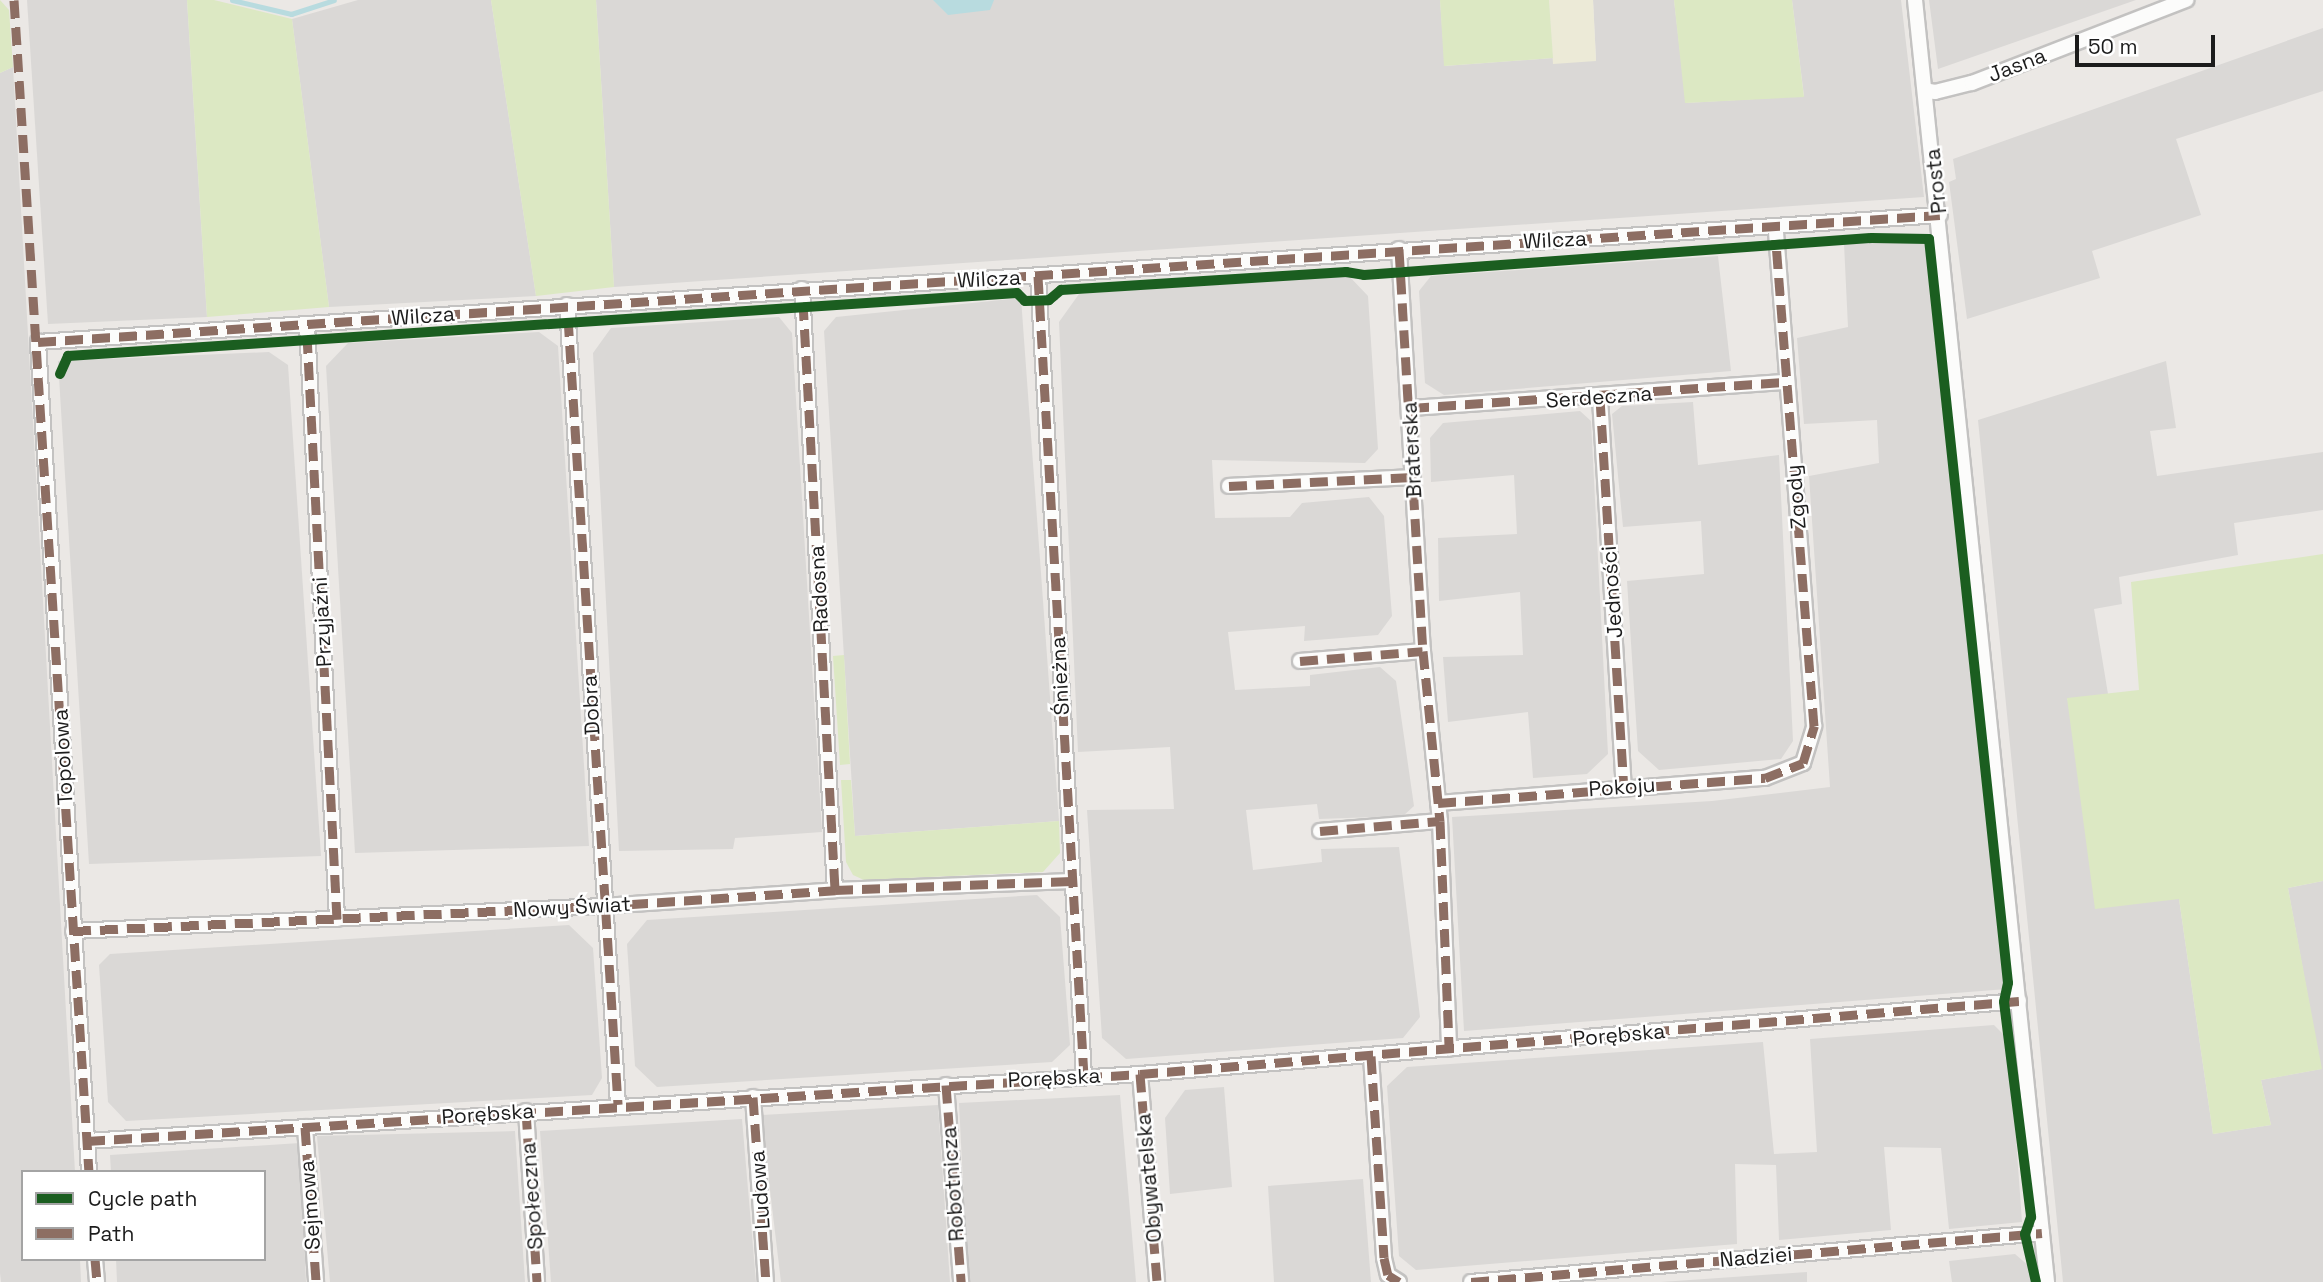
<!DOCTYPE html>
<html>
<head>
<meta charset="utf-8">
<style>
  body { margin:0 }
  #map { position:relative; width:2323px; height:1282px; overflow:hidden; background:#ebe8e5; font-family:"Space Grotesk",sans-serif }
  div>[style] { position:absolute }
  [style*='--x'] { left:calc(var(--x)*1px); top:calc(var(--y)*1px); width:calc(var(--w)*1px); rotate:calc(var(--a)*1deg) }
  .residential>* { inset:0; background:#dad8d6 }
  .farmland>* { inset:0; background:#ecead7 }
  .grass>* { inset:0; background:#dce8c3 }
  .water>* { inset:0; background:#b8dbdf }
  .stream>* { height:5px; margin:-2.5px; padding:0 2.5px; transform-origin:2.5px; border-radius:2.5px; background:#b8dbdf }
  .roads { filter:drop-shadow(2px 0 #c3c2c1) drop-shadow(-2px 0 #c3c2c1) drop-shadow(0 2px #c3c2c1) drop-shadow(0 -2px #c3c2c1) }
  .minor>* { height:14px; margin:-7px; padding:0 7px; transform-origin:7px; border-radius:7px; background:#fcfcfb }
  .quiet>* { height:9px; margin-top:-4.5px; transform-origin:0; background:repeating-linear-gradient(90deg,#8d6e63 0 18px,transparent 0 27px) }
  .cycleway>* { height:10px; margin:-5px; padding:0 5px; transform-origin:5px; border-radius:5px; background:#1b5e20 }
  span { translate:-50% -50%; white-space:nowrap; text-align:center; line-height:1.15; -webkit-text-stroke:5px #fff; paint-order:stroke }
  .street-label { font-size:21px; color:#1c1c1c }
  .legend { position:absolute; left:21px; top:1170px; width:245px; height:91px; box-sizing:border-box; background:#fff; border:2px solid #a4a4a4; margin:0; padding:9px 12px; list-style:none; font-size:21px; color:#1c1c1c }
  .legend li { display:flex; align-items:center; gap:14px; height:35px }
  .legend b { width:35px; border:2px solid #a4a4a4 }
  .scale { position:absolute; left:2075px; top:35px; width:140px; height:32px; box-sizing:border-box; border:4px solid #1c1c1c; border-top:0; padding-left:9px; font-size:21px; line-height:24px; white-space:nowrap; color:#1c1c1c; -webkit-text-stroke:5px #fff; paint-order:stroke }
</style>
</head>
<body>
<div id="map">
  <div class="residential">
    <div style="clip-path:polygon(27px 0,187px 0,207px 317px,48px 324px)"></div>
    <div style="clip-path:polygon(358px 0,491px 0,536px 296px,329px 307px,292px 19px)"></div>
    <div style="clip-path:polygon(596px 0,1440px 0,1445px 66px,1553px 58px,1553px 63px,1596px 60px,1593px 0,1674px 0,1686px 103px,1804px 96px,1792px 0,1901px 0,1924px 197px,614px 287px)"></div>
    <div style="clip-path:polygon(1929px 0,2136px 0,1938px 69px)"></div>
    <div style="clip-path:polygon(2323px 28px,2323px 91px,2176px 139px,2201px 215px,2092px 251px,2100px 278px,1967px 319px,1949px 182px,1956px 179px,1953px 159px)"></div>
    <div style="clip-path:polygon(13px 67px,75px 1172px,23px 1172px,23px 1259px,80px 1259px,81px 1282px,1px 1282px,0 1273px,0 73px)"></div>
    <div style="clip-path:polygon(1921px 239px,1929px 244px,2007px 989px,1464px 1031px,1452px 817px,1712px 801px,1830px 787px,1809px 476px,1879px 463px,1877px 420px,1804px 424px,1797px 338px,1848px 327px,1844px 244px)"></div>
    <div style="clip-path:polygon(1718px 256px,1731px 371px,1444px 395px,1425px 383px,1419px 291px,1431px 276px)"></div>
    <div style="clip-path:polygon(1348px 275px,1368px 296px,1378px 449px,1365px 463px,1212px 460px,1215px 518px,1290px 517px,1302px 503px,1369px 497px,1384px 516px,1392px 616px,1378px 635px,1304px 641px,1305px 626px,1228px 632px,1235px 690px,1310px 686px,1310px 675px,1380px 667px,1396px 681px,1414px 806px,1403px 816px,1319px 819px,1317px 804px,1246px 810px,1253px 870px,1322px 862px,1321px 849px,1399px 847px,1420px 1017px,1403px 1038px,1126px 1059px,1102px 1038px,1087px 810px,1174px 809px,1170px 747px,1078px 752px,1059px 322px,1079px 294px)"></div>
    <div style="clip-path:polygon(1021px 298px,1059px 821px,855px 836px,824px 331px,836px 317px)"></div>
    <div style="clip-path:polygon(779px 317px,792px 333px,822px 832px,735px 838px,733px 849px,619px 851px,593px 353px,611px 328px)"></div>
    <div style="clip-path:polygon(539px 332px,558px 346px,589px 846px,355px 853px,326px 366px,348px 343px)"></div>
    <div style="clip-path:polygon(269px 352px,288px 365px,321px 856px,89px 864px,58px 361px)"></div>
    <div style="clip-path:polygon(2166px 361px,2176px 428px,2150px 431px,2157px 476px,2323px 452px,2323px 510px,2234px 523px,2238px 555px,2119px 577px,2122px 604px,2094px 609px,2108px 694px,2067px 699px,2179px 899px,2213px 1134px,2271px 1125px,2261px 1080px,2321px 1069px,2288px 888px,2323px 881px,2323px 1282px,2063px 1282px,1978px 420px)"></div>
    <div style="clip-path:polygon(1693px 402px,1698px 465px,1779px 455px,1793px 741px,1781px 759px,1659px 770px,1638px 751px,1627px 581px,1704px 574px,1701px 521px,1623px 527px,1612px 414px,1622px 406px)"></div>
    <div style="clip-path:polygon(1580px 411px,1591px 421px,1608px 754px,1587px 774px,1533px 778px,1528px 712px,1448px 722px,1443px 657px,1523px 655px,1520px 592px,1439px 601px,1438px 538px,1517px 534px,1514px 475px,1431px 482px,1430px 438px,1443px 423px)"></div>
    <div style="clip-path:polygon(1037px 895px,1060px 917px,1070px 1045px,1052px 1062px,657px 1087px,635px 1066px,627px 944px,647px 920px)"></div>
    <div style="clip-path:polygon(569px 925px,593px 948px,602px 1078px,592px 1095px,126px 1121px,108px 1102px,99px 965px,110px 954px)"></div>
    <div style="clip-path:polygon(1994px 1025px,2009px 1040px,2022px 1222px,1949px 1229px,1941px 1148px,1884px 1147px,1891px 1230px,1779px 1240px,1776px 1165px,1735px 1164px,1737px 1244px,1416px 1270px,1399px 1256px,1387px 1086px,1407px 1067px,1763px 1042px,1774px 1154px,1817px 1152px,1810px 1039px)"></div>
    <div style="clip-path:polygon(1224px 1087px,1232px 1187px,1170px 1194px,1165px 1118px,1185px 1090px)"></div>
    <div style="clip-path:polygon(1120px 1095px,1136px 1282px,968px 1282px,959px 1103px)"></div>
    <div style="clip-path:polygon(938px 1105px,950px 1282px,781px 1282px,761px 1115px)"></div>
    <div style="clip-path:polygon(742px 1119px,756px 1282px,551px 1282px,540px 1131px)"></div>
    <div style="clip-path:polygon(515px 1131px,525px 1282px,330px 1282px,317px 1136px)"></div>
    <div style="clip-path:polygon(300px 1143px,306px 1282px,117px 1282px,116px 1259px,264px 1259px,264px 1172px,111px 1172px,110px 1155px)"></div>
    <div style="clip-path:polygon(1363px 1179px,1371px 1282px,1274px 1282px,1268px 1186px)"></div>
    <div style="clip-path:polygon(2015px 1254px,2030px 1267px,2032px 1282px,1952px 1282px,1949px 1261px)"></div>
    <div style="clip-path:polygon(1807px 1272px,1807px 1282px,1661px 1282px)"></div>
  </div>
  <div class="farmland">
    <div style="clip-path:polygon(1549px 0,1593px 0,1596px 61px,1553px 64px)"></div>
  </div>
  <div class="grass">
    <div style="clip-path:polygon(0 0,9px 10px,13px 67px,0 73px)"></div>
    <div style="clip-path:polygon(187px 0,214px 0,292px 19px,329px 307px,207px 317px)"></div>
    <div style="clip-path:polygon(491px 0,596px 0,614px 287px,536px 296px)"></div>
    <div style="clip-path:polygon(1440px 0,1549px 0,1553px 58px,1444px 66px)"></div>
    <div style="clip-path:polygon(1674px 0,1792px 0,1804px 97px,1685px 103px)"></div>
    <div style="clip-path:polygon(2323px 554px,2323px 881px,2288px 888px,2322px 1069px,2261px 1080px,2271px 1125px,2213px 1134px,2179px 899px,2095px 909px,2067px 698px,2139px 690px,2131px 582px)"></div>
    <div style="clip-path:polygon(844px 655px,850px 764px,840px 765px,833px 656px)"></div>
    <div style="clip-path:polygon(841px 780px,851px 780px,855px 836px,1059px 821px,1060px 853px,1043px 872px,864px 880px,853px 875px,846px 862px)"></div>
  </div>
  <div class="water">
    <div style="clip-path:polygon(933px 0,994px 0,990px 10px,948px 15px)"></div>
  </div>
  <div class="stream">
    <div style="--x:232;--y:0;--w:61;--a:13.3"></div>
    <div style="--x:291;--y:14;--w:45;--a:-18"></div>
  </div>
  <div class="roads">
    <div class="minor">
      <div style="--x:1915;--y:0;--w:1289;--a:84.12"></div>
      <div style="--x:1925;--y:90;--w:10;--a:11"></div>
      <div style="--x:1935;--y:92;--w:38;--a:-14"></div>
      <div style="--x:1972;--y:83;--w:230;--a:-21.2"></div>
      <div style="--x:1399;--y:249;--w:403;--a:86.6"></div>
      <div style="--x:1423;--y:651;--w:171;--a:84.3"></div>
      <div style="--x:1440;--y:821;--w:228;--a:87.7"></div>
      <div style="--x:1038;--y:276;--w:801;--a:86.71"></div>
      <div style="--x:802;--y:289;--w:602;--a:86.86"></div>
      <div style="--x:567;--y:305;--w:801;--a:86.35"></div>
      <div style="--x:307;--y:324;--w:596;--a:87.11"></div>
      <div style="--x:1600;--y:398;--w:389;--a:86.5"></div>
      <div style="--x:1411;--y:408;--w:377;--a:-4"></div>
      <div style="--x:1229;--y:486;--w:184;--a:-2.8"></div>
      <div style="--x:1300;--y:661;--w:123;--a:-4.6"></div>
      <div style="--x:1438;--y:803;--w:328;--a:-4.4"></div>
      <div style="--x:1765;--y:778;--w:41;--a:-21.5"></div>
      <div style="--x:1803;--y:763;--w:39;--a:-73"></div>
      <div style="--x:1814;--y:726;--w:499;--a:-94.4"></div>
      <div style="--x:1320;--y:831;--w:120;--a:-4.8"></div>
      <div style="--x:73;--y:931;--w:531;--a:-2.7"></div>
      <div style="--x:603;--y:906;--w:233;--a:-3.9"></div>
      <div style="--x:835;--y:890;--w:237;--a:-2.2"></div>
      <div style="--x:1371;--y:1056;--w:202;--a:86.3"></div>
      <div style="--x:1384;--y:1258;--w:17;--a:77"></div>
      <div style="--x:1388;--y:1275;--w:13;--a:32"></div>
      <div style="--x:1140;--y:1074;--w:209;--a:85.3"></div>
      <div style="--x:946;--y:1085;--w:198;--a:85.6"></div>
      <div style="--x:753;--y:1097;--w:185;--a:86"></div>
      <div style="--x:526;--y:1111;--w:171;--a:86.3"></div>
      <div style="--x:305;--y:1127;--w:155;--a:85.9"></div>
      <div style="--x:87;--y:1141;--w:1055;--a:-3.64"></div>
      <div style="--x:1140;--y:1074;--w:882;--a:-4.75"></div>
      <div style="--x:89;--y:1172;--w:832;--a:-93.52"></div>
      <div style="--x:38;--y:342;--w:1906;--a:-3.82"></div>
      <div style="--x:95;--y:1259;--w:23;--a:85"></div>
      <div style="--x:1471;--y:1282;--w:573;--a:-4.9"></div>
    </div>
  </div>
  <div class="quiet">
    <div style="--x:14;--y:0;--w:1174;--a:86.34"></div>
    <div style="--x:1399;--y:249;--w:403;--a:86.6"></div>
    <div style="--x:1423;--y:651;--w:171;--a:84.3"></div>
    <div style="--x:1440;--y:821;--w:228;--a:87.7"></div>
    <div style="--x:1038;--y:276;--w:801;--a:86.71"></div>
    <div style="--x:803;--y:302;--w:589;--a:86.88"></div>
    <div style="--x:568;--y:318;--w:788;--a:86.36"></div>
    <div style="--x:307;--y:335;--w:585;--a:87.06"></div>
    <div style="--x:38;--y:342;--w:1906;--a:-3.82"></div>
    <div style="--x:1600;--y:398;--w:389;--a:86.5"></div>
    <div style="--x:1411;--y:408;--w:377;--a:-4"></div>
    <div style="--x:1229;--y:486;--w:184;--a:-2.8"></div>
    <div style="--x:1300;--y:661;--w:123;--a:-4.6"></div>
    <div style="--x:1438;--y:803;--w:328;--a:-4.4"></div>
    <div style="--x:1765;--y:778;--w:41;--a:-21.5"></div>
    <div style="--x:1803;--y:763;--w:39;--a:-73"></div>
    <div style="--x:1814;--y:726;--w:488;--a:-94.5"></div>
    <div style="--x:1320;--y:831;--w:120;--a:-4.8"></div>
    <div style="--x:73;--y:931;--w:531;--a:-2.7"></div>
    <div style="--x:603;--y:906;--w:233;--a:-3.9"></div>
    <div style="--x:835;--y:890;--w:237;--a:-2.2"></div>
    <div style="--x:1371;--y:1056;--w:202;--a:86.3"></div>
    <div style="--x:1384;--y:1258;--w:17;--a:77"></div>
    <div style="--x:1388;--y:1275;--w:13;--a:32"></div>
    <div style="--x:1140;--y:1074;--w:209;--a:85.3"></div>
    <div style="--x:946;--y:1085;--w:198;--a:85.6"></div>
    <div style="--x:753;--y:1097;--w:185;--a:86"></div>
    <div style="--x:526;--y:1111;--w:171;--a:86.3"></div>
    <div style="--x:305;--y:1127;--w:155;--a:85.9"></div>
    <div style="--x:87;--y:1141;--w:1055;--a:-3.64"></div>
    <div style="--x:1140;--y:1074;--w:882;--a:-4.75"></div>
    <div style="--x:95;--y:1259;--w:23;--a:85"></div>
    <div style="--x:1471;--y:1282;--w:573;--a:-4.9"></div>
  </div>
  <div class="cycleway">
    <div style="--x:60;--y:374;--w:20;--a:-66"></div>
    <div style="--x:68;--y:356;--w:951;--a:-3.8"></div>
    <div style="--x:1017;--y:293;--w:11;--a:45"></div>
    <div style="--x:1025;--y:301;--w:24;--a:-2"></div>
    <div style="--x:1049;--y:300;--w:16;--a:-40"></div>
    <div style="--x:1061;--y:290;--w:286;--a:-3.6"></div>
    <div style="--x:1346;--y:272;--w:18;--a:9"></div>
    <div style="--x:1364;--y:275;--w:509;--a:-4.17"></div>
    <div style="--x:1872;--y:238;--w:57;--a:1"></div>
    <div style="--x:1929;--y:239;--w:748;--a:83.94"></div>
    <div style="--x:2008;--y:983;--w:19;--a:102"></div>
    <div style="--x:2004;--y:1002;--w:217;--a:82.8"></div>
    <div style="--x:2031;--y:1217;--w:18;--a:109"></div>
    <div style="--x:2025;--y:1234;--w:49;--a:77.1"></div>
  </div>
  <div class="street-label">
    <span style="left:2017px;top:65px;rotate:-21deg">Jasna</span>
    <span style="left:1936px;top:181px;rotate:-96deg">Prosta</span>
    <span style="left:1555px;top:240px;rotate:-3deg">Wilcza</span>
    <span style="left:989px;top:279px;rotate:-3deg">Wilcza</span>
    <span style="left:423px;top:316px;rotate:-4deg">Wilcza</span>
    <span style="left:1599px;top:397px;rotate:-4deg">Serdeczna</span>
    <span style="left:1412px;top:450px;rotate:-93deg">Braterska</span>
    <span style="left:1796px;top:497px;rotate:-95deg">Zgody</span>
    <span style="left:819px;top:589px;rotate:-93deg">Radosna</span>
    <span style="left:1612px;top:592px;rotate:-94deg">Jedności</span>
    <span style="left:322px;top:622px;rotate:-93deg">Przyjaźni</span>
    <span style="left:1060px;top:676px;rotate:-93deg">Śnieżna</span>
    <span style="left:591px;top:705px;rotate:-93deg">Dobra</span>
    <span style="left:63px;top:757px;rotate:-93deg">Topolowa</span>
    <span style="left:1622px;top:787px;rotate:-4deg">Pokoju</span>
    <span style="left:572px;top:907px;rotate:-3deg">Nowy Świat</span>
    <span style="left:1619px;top:1035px;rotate:-5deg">Porębska</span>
    <span style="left:1054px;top:1078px;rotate:-3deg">Porębska</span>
    <span style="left:488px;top:1114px;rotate:-4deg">Porębska</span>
    <span style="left:1149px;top:1178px;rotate:-95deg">Obywatelska</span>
    <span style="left:953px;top:1184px;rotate:-94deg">Robotnicza</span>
    <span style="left:760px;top:1190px;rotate:-94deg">Ludowa</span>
    <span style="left:532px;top:1196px;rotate:-94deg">Społeczna</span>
    <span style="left:310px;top:1205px;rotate:-94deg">Sejmowa</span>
    <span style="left:1756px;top:1257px;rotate:-5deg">Nadziei</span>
  </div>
  <ul class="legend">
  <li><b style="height:9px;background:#1b5e20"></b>Cycle path</li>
  <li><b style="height:9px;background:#8d6e63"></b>Path</li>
  </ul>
  <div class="scale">50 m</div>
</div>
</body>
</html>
